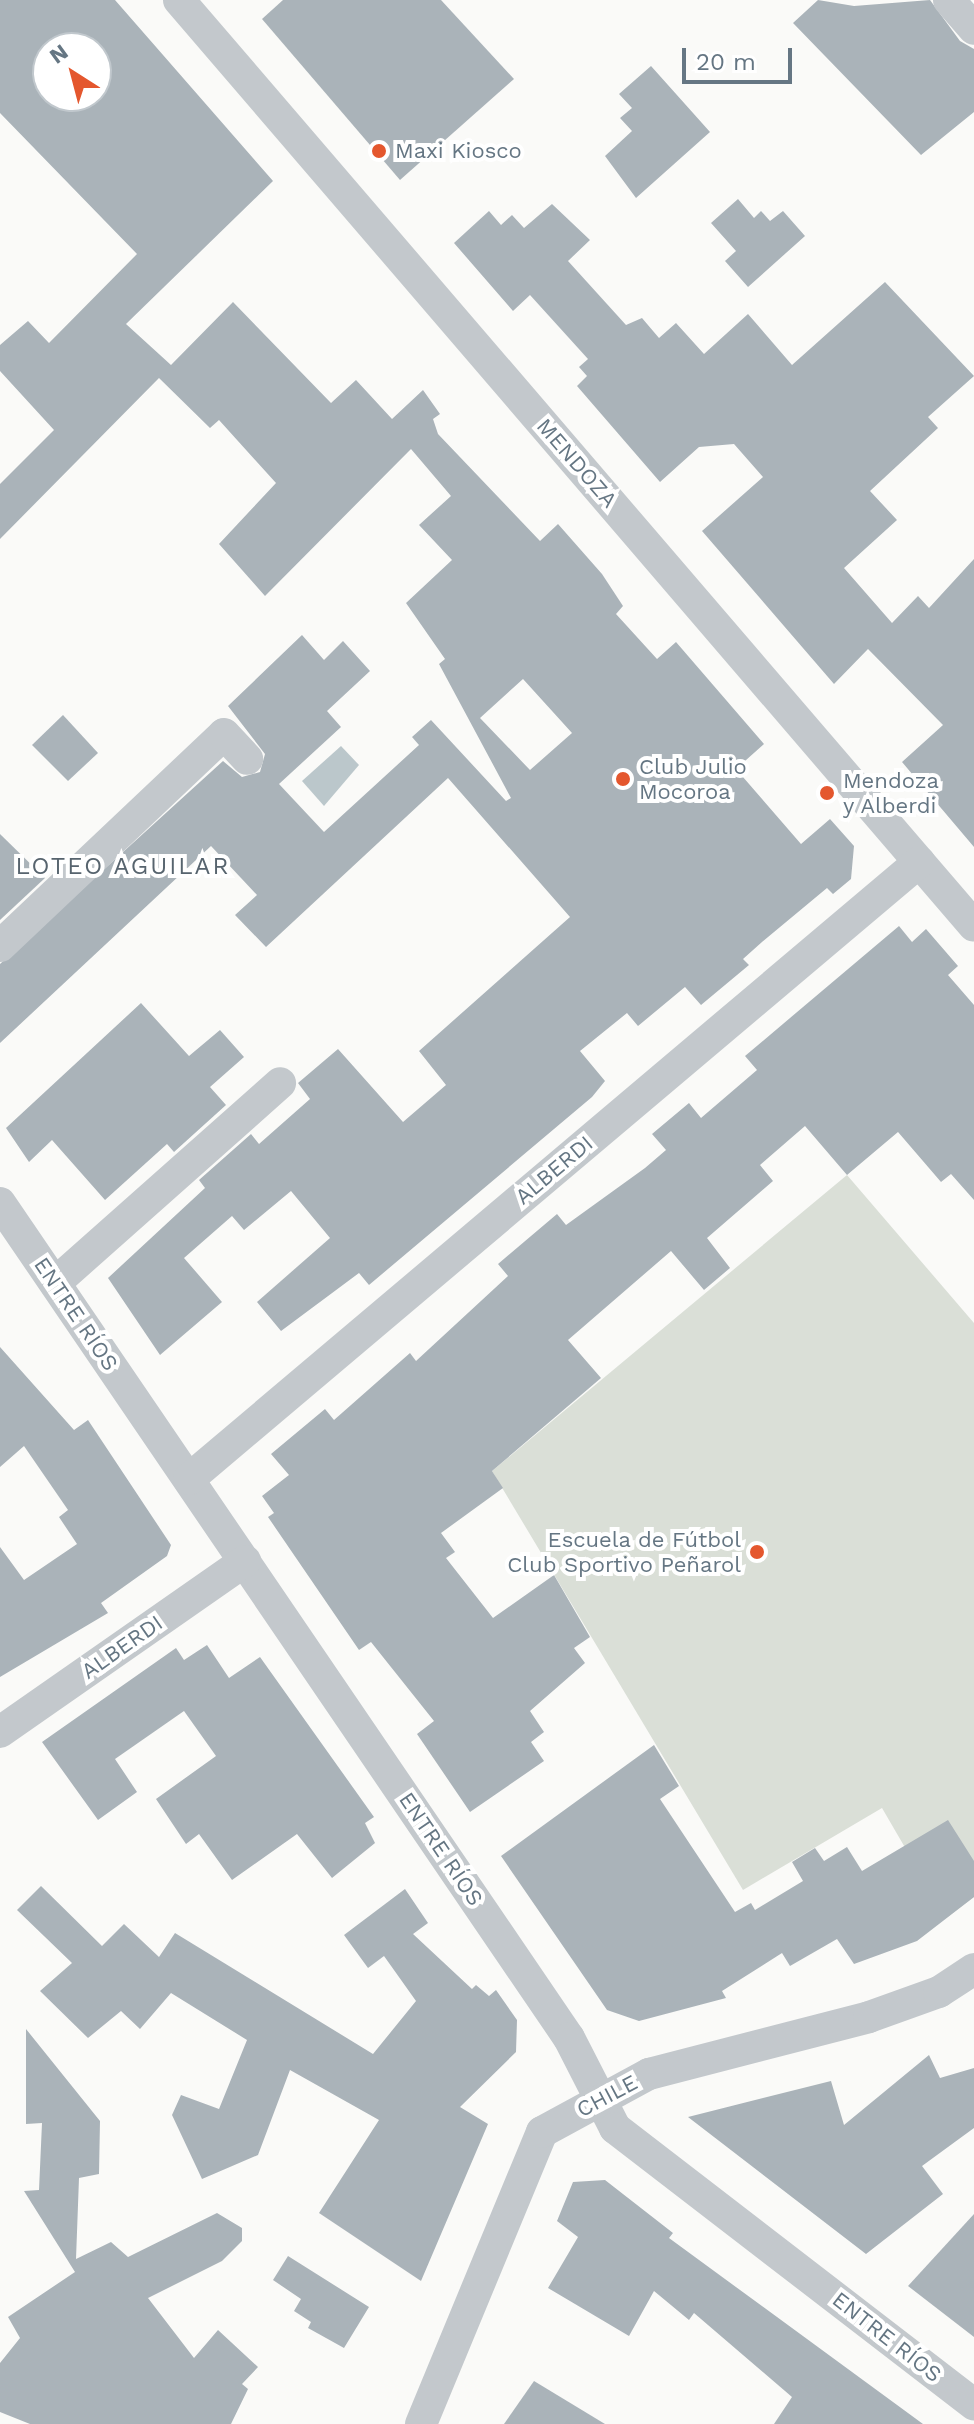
<!DOCTYPE html>
<html>
<head>
<meta charset="utf-8">
<style>
  body { margin:0 }
  #map { position:relative; width:974px; height:2424px; overflow:hidden; background:#fafaf8; font-family:"Work Sans",sans-serif }
  div>[style] { position:absolute }
  [style*='--x'] { left:calc(var(--x)*1px); top:calc(var(--y)*1px); width:calc(var(--w)*1px); rotate:calc(var(--a)*1deg) }
  .green>* { inset:0; background:#dadfd7 }
  .water>* { inset:0; background:#bbc7cb }
  .building>* { inset:0; background:#aab3b9 }
  .street>* { height:32px; margin:-16px; padding:0 16px; transform-origin:16px; border-radius:16px; background:#c3c8cc }
  .dots>* { width:22px; height:22px; translate:-50% -50%; box-sizing:border-box; border:4px solid #fff; border-radius:50% }
  span { translate:-50% -50%; white-space:nowrap; text-align:center; line-height:1.15; -webkit-text-stroke:8px #fff; paint-order:stroke }
  .poi-label { font-size:22px; color:#657683 }
  .left { translate:0 -50%; text-align:left }
  .right { translate:-100% -50%; text-align:right }
  .street-label { font-size:22px; color:#657683 }
  .neighbourhood-label { font-size:24px; color:#57646e; letter-spacing:2px }
  .north { position:absolute; left:32px; top:32px; width:80px; height:80px; box-sizing:border-box; background:#fff; border:2px solid #c1c8cd; border-radius:50%; rotate:324deg; font-size:22px; font-weight:700; line-height:32px; text-align:center; color:#657683 }
  .north::after { content:''; display:block; margin:auto; width:28px; height:36px; background:#e4572e; clip-path:polygon(50% 0,100% 100%,50% 72%,0 100%) }
  .scale { position:absolute; left:682px; top:48px; width:110px; height:36px; box-sizing:border-box; border:4px solid #657683; border-top:0; padding-left:10px; font-size:24px; line-height:28px; white-space:nowrap; color:#657683; -webkit-text-stroke:6px #fff; paint-order:stroke }
</style>
</head>
<body>
<div id="map">
  <div class="green">
    <div style="clip-path:polygon(847px 1175px,974px 1323px,974px 1897px,946px 1918px,882px 1808px,743px 1890px,492px 1471px)"></div>
  </div>
  <div class="water">
    <div style="clip-path:polygon(341px 746px,359px 765px,324px 806px,302px 781px)"></div>
  </div>
  <div class="building">
    <div style="clip-path:polygon(evenodd,0 0,115px 0,273px 181px,126px 324px,171px 365px,233px 302px,331px 403px,356px 380px,392px 419px,423px 390px,440px 414px,433px 419px,438px 434px,540px 541px,558px 524px,602px 574px,623px 606px,616px 614px,657px 659px,676px 642px,764px 744px,736px 769px,801px 844px,830px 819px,854px 846px,851px 879px,833px 894px,827px 888px,762px 942px,743px 959px,749px 965px,701px 1005px,685px 987px,638px 1026px,627px 1013px,580px 1051px,605px 1081px,592px 1097px,369px 1285px,359px 1273px,281px 1331px,257px 1302px,330px 1238px,291px 1191px,244px 1230px,232px 1216px,184px 1258px,222px 1302px,160px 1355px,108px 1278px,205px 1188px,199px 1180px,251px 1134px,259px 1144px,310px 1099px,298px 1083px,338px 1049px,403px 1122px,446px 1085px,419px 1051px,570px 917px,448px 778px,266px 947px,235px 915px,257px 895px,211px 846px,0 1043px,0 964px,223px 761px,242px 777px,260px 772px,265px 754px,228px 706px,302px 635px,324px 660px,343px 641px,370px 671px,327px 711px,341px 727px,279px 784px,324px 832px,419px 745px,412px 737px,431px 720px,506px 801px,511px 798px,439px 664px,445px 659px,406px 603px,452px 560px,419px 525px,451px 496px,411px 449px,265px 596px,219px 544px,276px 483px,219px 420px,210px 428px,159px 378px,0 539px,0 484px,54px 430px,0 371px,0 345px,28px 321px,49px 343px,137px 254px,0 113px,0 0,48px 48px,96px 48px,96px 96px,48px 96px,48px 48px,0 0,523px 679px,572px 733px,530px 770px,480px 718px,523px 679px)"></div>
    <div style="clip-path:polygon(283px 0,441px 0,514px 79px,400px 180px,262px 19px)"></div>
    <div style="clip-path:polygon(818px 0,854px 6px,930px 0,960px 41px,974px 49px,974px 112px,921px 155px,793px 23px)"></div>
    <div style="clip-path:polygon(651px 66px,710px 132px,636px 198px,605px 156px,632px 131px,620px 118px,632px 108px,619px 94px)"></div>
    <div style="clip-path:polygon(738px 199px,754px 218px,761px 211px,770px 221px,783px 211px,805px 236px,748px 287px,725px 261px,736px 251px,711px 223px)"></div>
    <div style="clip-path:polygon(552px 204px,590px 240px,568px 261px,626px 325px,642px 318px,659px 338px,676px 323px,704px 354px,748px 314px,792px 365px,885px 282px,974px 376px,928px 417px,938px 428px,870px 491px,897px 520px,844px 568px,892px 623px,918px 596px,929px 608px,974px 559px,974px 847px,902px 762px,943px 725px,868px 649px,834px 684px,702px 531px,763px 477px,734px 444px,699px 447px,660px 482px,577px 386px,587px 376px,579px 367px,588px 359px,530px 295px,513px 311px,454px 243px,489px 211px,501px 225px,512px 215px,524px 228px)"></div>
    <div style="clip-path:polygon(63px 715px,98px 753px,68px 781px,32px 745px)"></div>
    <div style="clip-path:polygon(0 834px,45px 878px,0 920px)"></div>
    <div style="clip-path:polygon(899px 926px,912px 942px,926px 929px,958px 966px,948px 975px,974px 1005px,974px 1200px,951px 1174px,941px 1182px,898px 1132px,847px 1175px,805px 1126px,760px 1165px,773px 1181px,707px 1238px,730px 1268px,704px 1290px,671px 1251px,568px 1340px,601px 1378px,492px 1471px,503px 1488px,441px 1533px,455px 1552px,446px 1558px,493px 1618px,554px 1575px,590px 1637px,574px 1648px,585px 1663px,530px 1711px,544px 1732px,531px 1742px,544px 1761px,470px 1812px,417px 1734px,434px 1721px,371px 1642px,359px 1650px,268px 1517px,274px 1513px,262px 1496px,289px 1475px,271px 1454px,325px 1409px,334px 1420px,410px 1353px,416px 1361px,508px 1276px,498px 1264px,557px 1214px,566px 1225px,645px 1168px,666px 1150px,652px 1134px,689px 1103px,701px 1118px,757px 1070px,745px 1056px)"></div>
    <div style="clip-path:polygon(141px 1003px,189px 1056px,220px 1030px,244px 1057px,210px 1087px,226px 1105px,174px 1152px,167px 1144px,105px 1200px,52px 1140px,29px 1162px,6px 1128px)"></div>
    <div style="clip-path:polygon(0 1347px,74px 1430px,88px 1420px,171px 1545px,167px 1556px,101px 1603px,108px 1613px,0 1677px,0 1547px,24px 1580px,77px 1544px,59px 1517px,68px 1510px,24px 1446px,0 1467px)"></div>
    <div style="clip-path:polygon(207px 1645px,229px 1678px,260px 1657px,374px 1817px,365px 1823px,375px 1843px,332px 1878px,297px 1834px,232px 1880px,199px 1834px,186px 1844px,156px 1799px,216px 1756px,184px 1711px,115px 1759px,137px 1792px,98px 1820px,42px 1742px,176px 1648px,184px 1660px)"></div>
    <div style="clip-path:polygon(654px 1745px,679px 1786px,660px 1799px,735px 1912px,751px 1903px,755px 1910px,803px 1881px,792px 1862px,815px 1848px,824px 1861px,847px 1847px,862px 1871px,948px 1820px,974px 1861px,974px 1897px,917px 1941px,854px 1964px,837px 1939px,790px 1966px,782px 1953px,722px 1991px,726px 1998px,639px 2021px,607px 2010px,501px 1856px)"></div>
    <div style="clip-path:polygon(41px 1886px,102px 1946px,124px 1924px,159px 1957px,175px 1933px,373px 2054px,416px 2001px,384px 1956px,368px 1968px,344px 1935px,405px 1889px,428px 1923px,413px 1934px,472px 1989px,476px 1985px,489px 1996px,496px 1990px,517px 2020px,516px 2052px,460px 2107px,488px 2124px,421px 2281px,319px 2213px,379px 2120px,290px 2070px,258px 2155px,202px 2179px,172px 2115px,181px 2095px,219px 2109px,247px 2040px,171px 1993px,140px 2029px,121px 2011px,88px 2038px,40px 1991px,72px 1963px,17px 1910px)"></div>
    <div style="clip-path:polygon(26px 2029px,100px 2121px,99px 2174px,79px 2178px,76px 2259px,111px 2242px,128px 2257px,217px 2213px,242px 2228px,242px 2241px,222px 2261px,148px 2298px,194px 2358px,218px 2330px,258px 2367px,242px 2384px,248px 2389px,231px 2424px,30px 2424px,0 2412px,0 2363px,20px 2338px,8px 2317px,75px 2272px,24px 2191px,39px 2190px,42px 2123px,26px 2124px)"></div>
    <div style="clip-path:polygon(929px 2055px,940px 2078px,974px 2068px,974px 2128px,922px 2166px,943px 2194px,866px 2254px,688px 2117px,831px 2081px,844px 2125px)"></div>
    <div style="clip-path:polygon(605px 2180px,673px 2233px,669px 2238px,923px 2424px,774px 2424px,792px 2397px,694px 2313px,689px 2320px,654px 2291px,629px 2336px,548px 2288px,578px 2237px,557px 2221px,573px 2182px)"></div>
    <div style="clip-path:polygon(974px 2214px,974px 2337px,908px 2286px)"></div>
    <div style="clip-path:polygon(288px 2256px,369px 2307px,344px 2348px,308px 2328px,311px 2322px,294px 2311px,301px 2299px,273px 2280px)"></div>
    <div style="clip-path:polygon(534px 2381px,605px 2424px,504px 2424px)"></div>
  </div>
  <div class="street">
    <div style="--x:179;--y:0;--w:1220;--a:49.35"></div>
    <div style="--x:949;--y:0;--w:38;--a:49"></div>
    <div style="--x:0;--y:946;--w:308;--a:-43.4"></div>
    <div style="--x:224;--y:734;--w:34;--a:47"></div>
    <div style="--x:0;--y:1203;--w:1010;--a:55.73"></div>
    <div style="--x:569;--y:2038;--w:101;--a:62.9"></div>
    <div style="--x:615;--y:2128;--w:453;--a:37.6"></div>
    <div style="--x:55;--y:1283;--w:301;--a:-41.6"></div>
    <div style="--x:189;--y:1479;--w:956;--a:-40.2"></div>
    <div style="--x:0;--y:1732;--w:299;--a:-34.9"></div>
    <div style="--x:421;--y:2424;--w:316;--a:-67.5"></div>
    <div style="--x:542;--y:2132;--w:122;--a:-28.5"></div>
    <div style="--x:649;--y:2074;--w:227;--a:-14.5"></div>
    <div style="--x:869;--y:2017;--w:74;--a:-19.7"></div>
    <div style="--x:939;--y:1992;--w:42;--a:-33.3"></div>
  </div>
  <div class="dots">
    <div style="left:379px;top:151px;background:#e4572e"></div>
    <div style="left:623px;top:779px;background:#e4572e"></div>
    <div style="left:827px;top:793px;background:#e4572e"></div>
    <div style="left:757px;top:1552px;background:#e4572e"></div>
  </div>
  <div class="poi-label">
    <span class="left" style="left:395px;top:151px">Maxi Kiosco</span>
    <span class="left" style="left:639px;top:779px">Club Julio<br>Mocoroa</span>
    <span class="left" style="left:843px;top:793px">Mendoza<br>y Alberdi</span>
    <span class="right" style="left:741px;top:1552px">Escuela de Fútbol<br>Club Sportivo Peñarol</span>
  </div>
  <div class="street-label">
    <span style="left:577px;top:463px;rotate:49deg">MENDOZA</span>
    <span style="left:554px;top:1170px;rotate:-40deg">ALBERDI</span>
    <span style="left:76px;top:1314px;rotate:56deg">ENTRE RÍOS</span>
    <span style="left:122px;top:1647px;rotate:-35deg">ALBERDI</span>
    <span style="left:441px;top:1849px;rotate:56deg">ENTRE RÍOS</span>
    <span style="left:607px;top:2096px;rotate:-28deg">CHILE</span>
    <span style="left:887px;top:2337px;rotate:38deg">ENTRE RÍOS</span>
  </div>
  <div class="neighbourhood-label">
    <span style="left:123px;top:867px">LOTEO AGUILAR</span>
  </div>
  <div class="north">N</div>
  <div class="scale">20 m</div>
</div>
</body>
</html>
